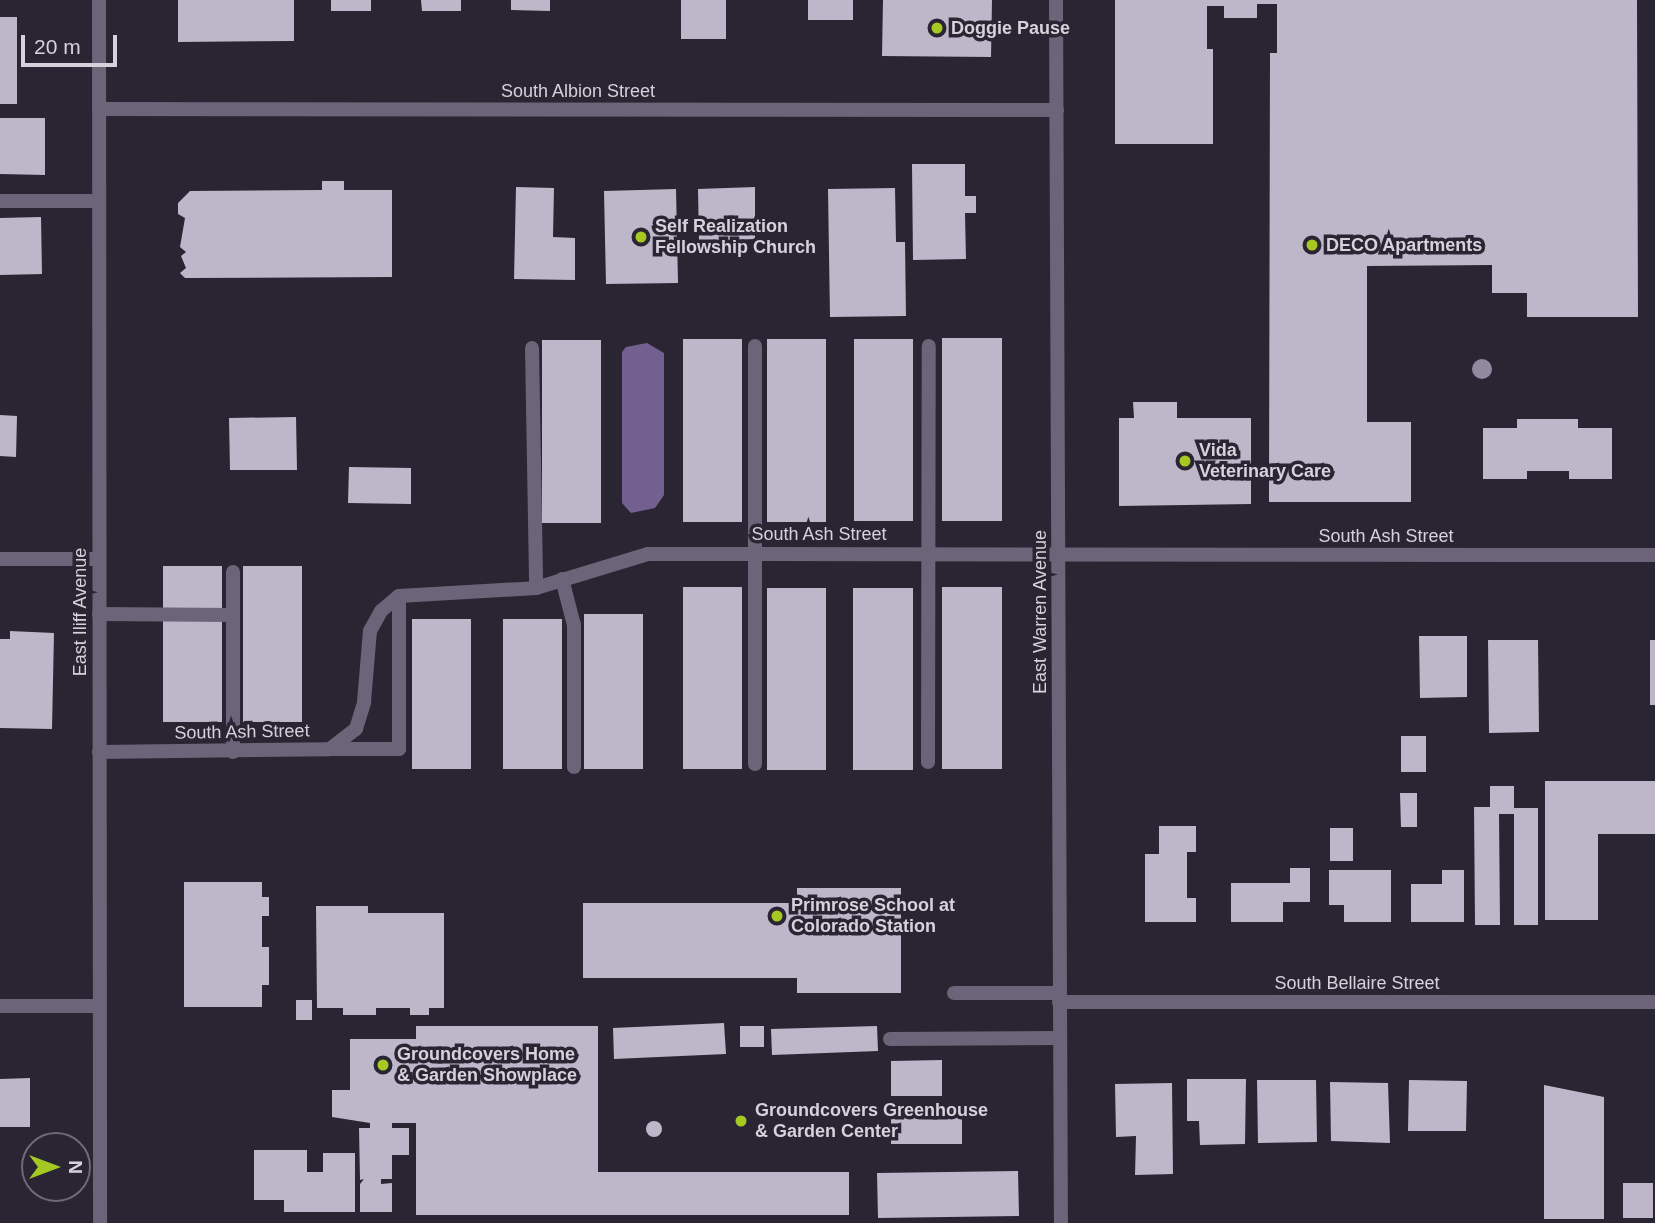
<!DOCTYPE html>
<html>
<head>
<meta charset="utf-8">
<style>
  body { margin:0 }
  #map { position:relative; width:1655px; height:1223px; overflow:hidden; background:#2a2533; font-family:Helvetica,sans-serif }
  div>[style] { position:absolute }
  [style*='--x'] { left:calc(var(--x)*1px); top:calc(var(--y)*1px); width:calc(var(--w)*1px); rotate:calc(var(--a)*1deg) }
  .water>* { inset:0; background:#736090 }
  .building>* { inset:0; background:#beb7ca }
  .round { border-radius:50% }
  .service>* { height:14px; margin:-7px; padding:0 7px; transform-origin:7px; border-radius:7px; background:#6c6479 }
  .minor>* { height:14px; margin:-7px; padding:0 7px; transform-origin:7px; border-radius:7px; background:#6c6479 }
  .tertiary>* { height:14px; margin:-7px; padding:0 7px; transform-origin:7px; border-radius:7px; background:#6c6479 }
  .trees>* { width:20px; height:20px; margin:-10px; border-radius:50%; background:#9189a0 }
  .dots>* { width:19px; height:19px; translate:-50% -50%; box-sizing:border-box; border:4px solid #2a2533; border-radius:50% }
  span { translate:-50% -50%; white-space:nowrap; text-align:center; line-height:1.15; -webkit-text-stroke:7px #2a2533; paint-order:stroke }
  .poi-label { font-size:18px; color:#d5d2db; font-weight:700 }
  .left { translate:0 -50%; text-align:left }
  .street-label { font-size:18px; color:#d5d2db }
  .north { position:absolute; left:21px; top:1132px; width:70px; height:70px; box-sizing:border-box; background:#2a2533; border:2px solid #6e6a76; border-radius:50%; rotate:90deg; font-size:19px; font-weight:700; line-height:28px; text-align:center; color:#d5d2db }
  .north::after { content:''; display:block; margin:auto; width:24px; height:32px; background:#a5c823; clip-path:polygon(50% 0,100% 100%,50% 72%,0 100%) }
  .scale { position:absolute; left:21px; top:35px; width:96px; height:32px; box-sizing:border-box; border:4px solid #d5d2db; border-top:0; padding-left:9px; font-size:21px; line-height:24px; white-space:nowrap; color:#d5d2db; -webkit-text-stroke:5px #2a2533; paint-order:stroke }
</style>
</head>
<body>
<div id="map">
  <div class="water">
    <div style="clip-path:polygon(647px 343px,664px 353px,664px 495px,655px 508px,631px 513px,622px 503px,622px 352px,626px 347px)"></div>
  </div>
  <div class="building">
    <div style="clip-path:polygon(178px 0,294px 0,294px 41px,178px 42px)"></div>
    <div style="clip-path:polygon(331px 0,371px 0,371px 11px,331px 11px)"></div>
    <div style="clip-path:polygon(421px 0,461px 0,461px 11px,422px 11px)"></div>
    <div style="clip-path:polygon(511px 0,550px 0,550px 11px,511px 10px)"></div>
    <div style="clip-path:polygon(681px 0,726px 0,726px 39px,681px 39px)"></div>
    <div style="clip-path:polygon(808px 0,853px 0,853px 20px,808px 20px)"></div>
    <div style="clip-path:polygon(883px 0,992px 0,991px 57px,882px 56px)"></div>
    <div style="clip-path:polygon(1115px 0,1637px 0,1638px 317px,1527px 317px,1527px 293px,1492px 293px,1492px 265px,1367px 266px,1367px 422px,1411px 422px,1411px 502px,1269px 502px,1270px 53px,1277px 53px,1277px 4px,1257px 4px,1257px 18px,1224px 18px,1224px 6px,1207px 6px,1207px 49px,1213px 49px,1213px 144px,1115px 144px)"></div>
    <div style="clip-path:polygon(0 17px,17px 17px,17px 104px,0 104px)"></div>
    <div style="clip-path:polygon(0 118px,45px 118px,45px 175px,0 174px)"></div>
    <div style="clip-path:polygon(912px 164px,965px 164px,965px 196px,976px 196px,976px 213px,965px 213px,966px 259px,913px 260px)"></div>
    <div style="clip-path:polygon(322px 181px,344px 181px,344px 190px,392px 190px,392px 277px,185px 278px,180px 273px,186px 268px,181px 256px,186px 252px,180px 247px,185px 218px,178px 214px,178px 203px,190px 191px,322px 190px)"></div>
    <div style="clip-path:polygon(516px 187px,554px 188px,553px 237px,575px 238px,575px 280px,514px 279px)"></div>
    <div style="clip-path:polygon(755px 187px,755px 239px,699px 241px,698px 189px)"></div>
    <div style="clip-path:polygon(895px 188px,896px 242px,905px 242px,906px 316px,830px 317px,828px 189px)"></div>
    <div style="clip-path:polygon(676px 189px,678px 283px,606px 284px,604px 191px)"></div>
    <div style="clip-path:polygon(41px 217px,42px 274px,0 275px,0 218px)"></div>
    <div style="clip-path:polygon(942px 338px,1002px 338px,1002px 521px,942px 521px)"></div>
    <div style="clip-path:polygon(683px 339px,742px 339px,742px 522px,683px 522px)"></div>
    <div style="clip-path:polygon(767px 339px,826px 339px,826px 522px,767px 522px)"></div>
    <div style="clip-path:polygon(854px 339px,913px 339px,913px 521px,854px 521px)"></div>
    <div style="clip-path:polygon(542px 340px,601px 340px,601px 523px,542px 523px)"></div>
    <div style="clip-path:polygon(1133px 402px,1177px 402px,1177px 418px,1251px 418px,1251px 504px,1119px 506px,1119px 418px,1134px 418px)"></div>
    <div style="clip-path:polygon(0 415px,17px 416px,16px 457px,0 456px)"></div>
    <div style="clip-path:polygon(296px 417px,297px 470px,230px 470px,229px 418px)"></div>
    <div style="clip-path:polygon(1517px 419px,1578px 419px,1578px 428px,1612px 428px,1612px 479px,1569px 479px,1569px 471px,1527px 471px,1527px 479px,1483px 479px,1483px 428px,1517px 428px)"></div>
    <div style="clip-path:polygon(349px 467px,411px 468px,411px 504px,348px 503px)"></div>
    <div style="clip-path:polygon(163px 566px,222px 566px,222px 722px,163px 722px)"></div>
    <div style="clip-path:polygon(243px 566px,302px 566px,302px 722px,243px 722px)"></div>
    <div style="clip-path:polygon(683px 587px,742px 587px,742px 769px,683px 769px)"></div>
    <div style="clip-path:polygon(942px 587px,1002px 587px,1002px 769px,942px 769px)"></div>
    <div style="clip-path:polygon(767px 588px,826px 588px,826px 770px,767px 770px)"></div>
    <div style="clip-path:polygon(853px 588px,913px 588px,913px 770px,853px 770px)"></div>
    <div style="clip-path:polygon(584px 614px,643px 614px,643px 769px,584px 769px)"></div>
    <div style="clip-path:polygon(412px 619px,471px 619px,471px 769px,412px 769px)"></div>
    <div style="clip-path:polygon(503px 619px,562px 619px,562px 769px,503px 769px)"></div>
    <div style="clip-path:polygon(10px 631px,54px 633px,52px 729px,0 728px,0 639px,10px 639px)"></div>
    <div style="clip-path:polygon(1419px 636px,1467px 636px,1467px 697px,1420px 698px)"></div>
    <div style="clip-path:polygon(1488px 640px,1538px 640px,1539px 732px,1489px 733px)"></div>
    <div style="clip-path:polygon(1650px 640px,1655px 640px,1655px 705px,1650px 705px)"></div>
    <div style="clip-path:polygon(1401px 736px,1426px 736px,1426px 772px,1401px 772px)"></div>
    <div style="clip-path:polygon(1545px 781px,1655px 781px,1655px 834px,1598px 834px,1598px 920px,1545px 920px)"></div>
    <div style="clip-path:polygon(1490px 786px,1514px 786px,1514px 808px,1538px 808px,1538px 925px,1514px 925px,1514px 814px,1499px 814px,1500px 925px,1475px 925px,1474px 807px,1490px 807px)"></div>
    <div style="clip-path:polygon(1400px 793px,1417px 793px,1417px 827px,1401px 827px)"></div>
    <div style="clip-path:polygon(1159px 826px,1196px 826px,1196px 852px,1187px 852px,1187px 898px,1196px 898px,1196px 922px,1145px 922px,1145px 854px,1159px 854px)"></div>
    <div style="clip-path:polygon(1330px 828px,1353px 828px,1353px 861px,1330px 861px)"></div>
    <div style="clip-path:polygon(1290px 868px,1310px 868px,1310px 902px,1283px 902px,1283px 922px,1231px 922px,1231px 883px,1290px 883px)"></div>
    <div style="clip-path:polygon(1329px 870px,1391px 870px,1391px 922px,1344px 922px,1344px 905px,1329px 905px)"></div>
    <div style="clip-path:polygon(1442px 870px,1464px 870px,1464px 922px,1411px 922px,1411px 884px,1442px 884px)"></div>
    <div style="clip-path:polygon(184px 882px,262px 882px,262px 897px,269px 897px,269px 916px,262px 916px,262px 947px,269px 947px,269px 985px,262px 985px,262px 1007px,184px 1007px)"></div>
    <div style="clip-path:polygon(797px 888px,901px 888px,901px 993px,797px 993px,797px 978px,583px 978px,583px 903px,797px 903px)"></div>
    <div style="clip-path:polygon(316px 906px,368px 906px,368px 913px,444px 913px,444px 1008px,429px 1008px,429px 1015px,410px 1015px,410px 1008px,376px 1008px,376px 1015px,343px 1015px,343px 1008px,317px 1008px)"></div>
    <div style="clip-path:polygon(296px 1000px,312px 1000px,312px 1020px,296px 1020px)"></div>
    <div style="clip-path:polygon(724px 1023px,726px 1054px,614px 1059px,613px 1028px)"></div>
    <div style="clip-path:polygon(416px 1026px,598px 1026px,598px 1172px,849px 1172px,849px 1215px,416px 1215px,416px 1123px,392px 1123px,392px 1128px,409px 1128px,409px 1155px,392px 1155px,392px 1179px,381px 1179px,381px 1184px,392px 1183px,392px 1212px,360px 1212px,360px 1184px,364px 1179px,360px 1180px,359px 1128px,370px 1128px,370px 1123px,332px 1117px,332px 1090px,350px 1090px,350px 1039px,416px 1039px)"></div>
    <div style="clip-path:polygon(740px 1026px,764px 1026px,764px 1047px,740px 1047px)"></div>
    <div style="clip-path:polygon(877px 1026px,878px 1051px,772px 1055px,771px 1029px)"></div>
    <div style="clip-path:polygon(942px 1060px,942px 1096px,891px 1096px,891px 1061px)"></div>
    <div style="clip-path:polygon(30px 1078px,30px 1127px,0 1127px,0 1079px)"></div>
    <div style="clip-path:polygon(1187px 1079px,1246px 1079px,1245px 1144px,1200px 1145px,1199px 1121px,1187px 1121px)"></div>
    <div style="clip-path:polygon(1257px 1080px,1316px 1080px,1317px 1142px,1258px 1143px)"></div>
    <div style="clip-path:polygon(1409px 1080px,1467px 1081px,1466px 1131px,1408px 1131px)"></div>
    <div style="clip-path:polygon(1330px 1082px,1388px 1083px,1390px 1143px,1331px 1141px)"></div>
    <div style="clip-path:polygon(1172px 1083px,1173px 1174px,1135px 1175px,1136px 1136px,1116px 1137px,1115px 1084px)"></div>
    <div style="clip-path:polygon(1544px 1085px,1604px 1097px,1604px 1219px,1544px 1219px)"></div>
    <div style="clip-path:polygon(891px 1110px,962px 1110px,962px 1144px,891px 1144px)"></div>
    <div class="round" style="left:646px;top:1121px;width:16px;height:16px"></div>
    <div style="clip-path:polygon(254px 1150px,307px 1150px,307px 1172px,323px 1172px,323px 1153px,355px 1153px,355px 1212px,284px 1212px,284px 1200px,254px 1200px)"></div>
    <div style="clip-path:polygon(1018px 1171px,1019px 1216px,878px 1218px,877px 1173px)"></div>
    <div style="clip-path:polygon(1623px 1183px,1653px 1183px,1653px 1218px,1623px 1218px)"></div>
  </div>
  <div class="service">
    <div style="--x:0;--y:201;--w:99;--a:0"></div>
    <div style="--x:755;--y:346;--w:418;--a:90"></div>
    <div style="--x:532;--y:348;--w:240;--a:89"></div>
    <div style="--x:562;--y:579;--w:48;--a:75.4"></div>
    <div style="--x:574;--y:625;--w:142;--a:90"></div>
    <div style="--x:99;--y:614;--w:134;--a:0.4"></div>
    <div style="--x:330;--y:749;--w:69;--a:0"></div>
    <div style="--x:399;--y:749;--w:153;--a:-90"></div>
    <div style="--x:233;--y:752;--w:180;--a:-90"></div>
    <div style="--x:928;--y:762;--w:416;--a:-89.9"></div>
    <div style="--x:954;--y:993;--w:105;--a:0"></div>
    <div style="--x:890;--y:1039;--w:169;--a:-0.3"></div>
  </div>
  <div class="minor">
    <div style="--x:1056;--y:0;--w:1223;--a:89.77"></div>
    <div style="--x:99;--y:109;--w:958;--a:0.06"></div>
    <div style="--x:0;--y:559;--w:99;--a:0"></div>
    <div style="--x:99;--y:752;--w:231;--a:-0.7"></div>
    <div style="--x:330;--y:749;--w:33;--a:-38"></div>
    <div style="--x:356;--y:729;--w:28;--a:-73"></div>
    <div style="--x:364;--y:702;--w:71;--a:-85.2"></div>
    <div style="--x:370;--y:631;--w:23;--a:-61"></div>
    <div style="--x:381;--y:611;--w:23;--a:-40"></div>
    <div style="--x:399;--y:596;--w:137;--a:-3.3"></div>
    <div style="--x:536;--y:588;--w:117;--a:-16.9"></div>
    <div style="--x:648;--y:554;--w:1007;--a:0.06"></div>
    <div style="--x:1059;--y:1002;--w:596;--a:0"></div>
    <div style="--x:0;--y:1006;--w:99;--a:0"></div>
  </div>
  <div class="tertiary">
    <div style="--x:99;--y:0;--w:1223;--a:89.95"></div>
  </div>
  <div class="trees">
    <div style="left:1482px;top:369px"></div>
  </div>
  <div class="dots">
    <div style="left:937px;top:28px;background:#a5c823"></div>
    <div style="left:641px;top:237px;background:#a5c823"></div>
    <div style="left:1312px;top:245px;background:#a5c823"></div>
    <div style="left:1185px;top:461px;background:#a5c823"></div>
    <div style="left:777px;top:916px;background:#a5c823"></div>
    <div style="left:383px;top:1065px;background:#a5c823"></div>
    <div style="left:741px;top:1121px;background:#a5c823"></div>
  </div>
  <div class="poi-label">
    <span class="left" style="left:951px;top:28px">Doggie Pause</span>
    <span class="left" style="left:655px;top:237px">Self Realization<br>Fellowship Church</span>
    <span class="left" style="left:1326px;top:245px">DECO Apartments</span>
    <span class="left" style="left:1199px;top:461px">Vida<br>Veterinary Care</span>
    <span class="left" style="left:791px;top:916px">Primrose School at<br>Colorado Station</span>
    <span class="left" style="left:397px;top:1065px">Groundcovers Home<br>&amp; Garden Showplace</span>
    <span class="left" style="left:755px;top:1121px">Groundcovers Greenhouse<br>&amp; Garden Center</span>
  </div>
  <div class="street-label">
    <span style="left:578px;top:91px">South Albion Street</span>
    <span style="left:819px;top:534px">South Ash Street</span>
    <span style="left:1386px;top:536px">South Ash Street</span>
    <span style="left:80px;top:612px;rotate:-90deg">East Iliff Avenue</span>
    <span style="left:1040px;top:612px;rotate:-90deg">East Warren Avenue</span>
    <span style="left:242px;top:732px;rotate:-1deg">South Ash Street</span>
    <span style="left:1357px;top:983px">South Bellaire Street</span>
  </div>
  <div class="north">N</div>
  <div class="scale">20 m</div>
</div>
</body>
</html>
